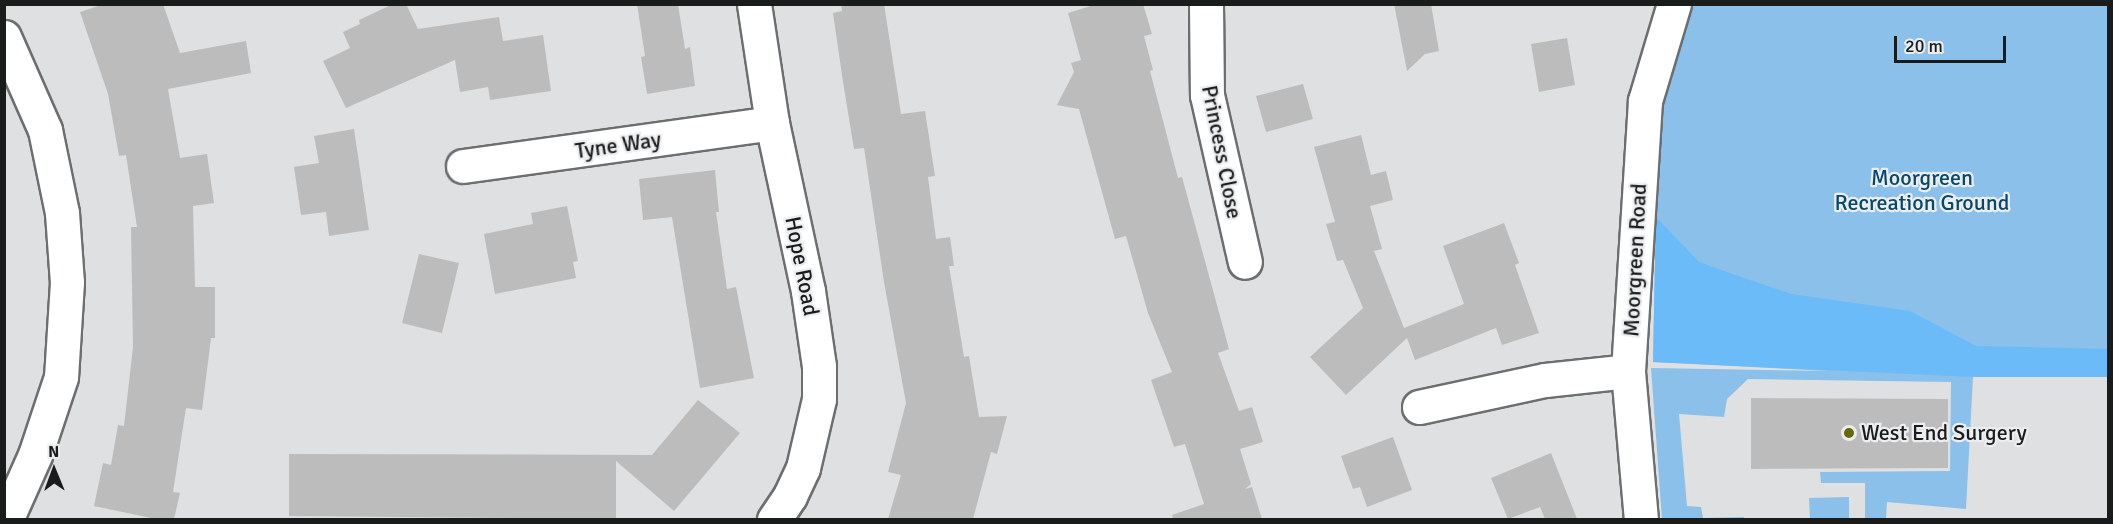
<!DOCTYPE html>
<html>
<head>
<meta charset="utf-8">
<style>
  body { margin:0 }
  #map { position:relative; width:2113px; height:524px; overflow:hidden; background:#dee0e1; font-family:Signika,sans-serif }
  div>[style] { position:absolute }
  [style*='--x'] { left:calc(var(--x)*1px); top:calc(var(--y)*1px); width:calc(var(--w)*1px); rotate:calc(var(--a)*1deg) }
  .green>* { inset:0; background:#8ac0ea }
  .forest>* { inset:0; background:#6abbf7 }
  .building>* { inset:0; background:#bdbcbd }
  .roads { filter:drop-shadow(2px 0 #6c6e6f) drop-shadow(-2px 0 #6c6e6f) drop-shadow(0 2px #6c6e6f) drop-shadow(0 -2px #6c6e6f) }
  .minor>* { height:33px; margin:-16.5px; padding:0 16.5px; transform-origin:16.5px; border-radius:16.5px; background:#fff }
  .dots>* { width:16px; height:16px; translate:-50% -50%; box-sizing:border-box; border:3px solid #ebedef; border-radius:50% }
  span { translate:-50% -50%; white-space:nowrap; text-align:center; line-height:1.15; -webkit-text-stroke:4.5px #ebedef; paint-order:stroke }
  .street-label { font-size:22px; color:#1a1b1b }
  .park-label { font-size:22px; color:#05476d }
  .poi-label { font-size:22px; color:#1a1b1b }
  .left { translate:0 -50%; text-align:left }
  .frame { position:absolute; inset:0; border:6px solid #1a1b1b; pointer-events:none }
  .north { position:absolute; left:24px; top:440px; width:60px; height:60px; -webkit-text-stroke:4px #ebedef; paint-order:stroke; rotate:359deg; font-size:16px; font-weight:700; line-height:24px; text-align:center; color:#1a1b1b }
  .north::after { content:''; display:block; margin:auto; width:21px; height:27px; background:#1a1b1b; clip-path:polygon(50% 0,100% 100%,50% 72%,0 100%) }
  .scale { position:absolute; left:1894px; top:36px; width:112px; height:27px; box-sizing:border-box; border:3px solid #1a1b1b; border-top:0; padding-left:8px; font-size:18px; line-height:21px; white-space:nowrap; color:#1a1b1b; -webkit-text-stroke:4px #ebedef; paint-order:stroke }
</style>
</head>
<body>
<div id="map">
  <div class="green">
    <div style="clip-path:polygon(1694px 5px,2108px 5px,2108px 377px,1973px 377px,1966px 509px,1887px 502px,1886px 519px,1865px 519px,1865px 483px,1821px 483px,1820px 472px,1950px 471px,1951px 382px,1748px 379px,1727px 399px,1724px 417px,1679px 414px,1687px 506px,1701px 507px,1703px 518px,1744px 517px,1744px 519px,1662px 519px,1651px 368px,1828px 371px,1653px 362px,1658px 102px)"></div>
    <div style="clip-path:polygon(1849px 497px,1849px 519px,1810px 519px,1809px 498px)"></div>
  </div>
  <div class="forest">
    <div style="clip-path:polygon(1656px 217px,1699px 262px,1741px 277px,1791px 294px,1910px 311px,1976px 346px,2108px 349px,2108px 377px,1974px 377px,1653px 362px)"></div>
  </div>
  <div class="building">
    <div style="clip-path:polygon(104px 4px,163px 4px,180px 53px,246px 41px,251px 73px,168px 89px,180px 158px,207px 154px,214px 203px,193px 206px,195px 287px,215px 287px,215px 338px,211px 338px,202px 410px,186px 408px,173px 492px,180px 493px,174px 519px,156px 519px,94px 506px,103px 463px,111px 465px,118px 425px,124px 426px,133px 347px,131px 227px,137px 227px,126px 155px,119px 156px,108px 94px,80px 12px)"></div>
    <div style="clip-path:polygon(393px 4px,406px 4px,418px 29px,499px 17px,503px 41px,543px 35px,551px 91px,490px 100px,488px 87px,460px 92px,455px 60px,346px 108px,323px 61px,350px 48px,343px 32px,360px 24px,359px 20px)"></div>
    <div style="clip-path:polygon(637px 4px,678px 4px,685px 49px,690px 47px,695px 86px,647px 94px,641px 57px,645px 56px)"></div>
    <div style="clip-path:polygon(841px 4px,884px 4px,901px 114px,925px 111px,935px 176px,928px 177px,936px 239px,950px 237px,954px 266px,949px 266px,964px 357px,969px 356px,979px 417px,1007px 416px,997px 454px,991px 452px,973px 519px,888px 519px,901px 475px,888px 472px,906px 403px,884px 282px,864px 148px,854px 149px,843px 82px,833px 13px,842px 11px)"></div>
    <div style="clip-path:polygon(1097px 4px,1143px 4px,1152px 34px,1144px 36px,1153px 70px,1150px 71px,1178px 178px,1182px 177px,1229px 349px,1218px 353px,1239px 411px,1252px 407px,1263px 442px,1240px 449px,1251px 484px,1245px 489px,1252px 487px,1262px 519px,1173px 519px,1172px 515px,1204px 504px,1185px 444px,1174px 447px,1151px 380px,1172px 372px,1148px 313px,1126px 236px,1115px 239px,1079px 109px,1057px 105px,1074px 72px,1071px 63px,1081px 60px,1068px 13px)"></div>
    <div style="clip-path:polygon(1394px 4px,1431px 4px,1439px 51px,1425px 54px,1407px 71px)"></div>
    <div style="clip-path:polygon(1567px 38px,1575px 85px,1539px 92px,1531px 44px)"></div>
    <div style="clip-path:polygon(1303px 84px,1313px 119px,1266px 132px,1256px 96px)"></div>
    <div style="clip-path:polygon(354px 129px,369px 230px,329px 236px,326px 212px,301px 215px,294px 167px,319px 163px,314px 136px)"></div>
    <div style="clip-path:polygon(1361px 135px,1371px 175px,1386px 171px,1393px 200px,1370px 206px,1382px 249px,1374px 251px,1404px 328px,1464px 304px,1443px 246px,1504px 223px,1519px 263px,1515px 265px,1539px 333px,1502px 345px,1496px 328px,1415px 360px,1407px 338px,1346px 395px,1310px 357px,1363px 308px,1343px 260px,1337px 261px,1326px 224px,1335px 222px,1314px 147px)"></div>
    <div style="clip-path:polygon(715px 170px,719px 212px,716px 212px,727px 289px,736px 287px,754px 378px,700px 388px,672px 217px,643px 220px,639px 179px)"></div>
    <div style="clip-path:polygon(567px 206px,578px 261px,573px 262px,576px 278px,495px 294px,484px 234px,533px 224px,531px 213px)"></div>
    <div style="clip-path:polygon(419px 254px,459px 263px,442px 333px,402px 323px)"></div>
    <div style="clip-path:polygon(1751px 398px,1948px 399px,1948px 468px,1751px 469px)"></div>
    <div style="clip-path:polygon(698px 400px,740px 433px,674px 511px,616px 461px,616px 519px,289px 516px,289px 454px,652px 455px)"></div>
    <div style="clip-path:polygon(1393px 437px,1412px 490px,1367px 507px,1360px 487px,1353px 489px,1341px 456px)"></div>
    <div style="clip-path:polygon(1551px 453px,1577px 519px,1545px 519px,1540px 507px,1508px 519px,1491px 478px)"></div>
  </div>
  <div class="roads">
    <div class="minor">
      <div style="--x:754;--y:4;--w:120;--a:81.4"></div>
      <div style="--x:772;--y:123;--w:172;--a:77.9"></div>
      <div style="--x:808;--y:291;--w:76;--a:81.7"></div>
      <div style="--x:819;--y:366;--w:33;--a:90"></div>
      <div style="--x:819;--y:399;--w:71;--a:103.1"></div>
      <div style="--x:803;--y:468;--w:31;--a:115"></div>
      <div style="--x:790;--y:496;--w:29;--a:124"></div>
      <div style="--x:1206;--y:4;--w:91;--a:89.4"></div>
      <div style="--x:1207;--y:95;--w:171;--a:77.2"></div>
      <div style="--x:4;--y:37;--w:102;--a:66.2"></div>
      <div style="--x:45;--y:130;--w:85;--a:78.4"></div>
      <div style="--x:62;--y:213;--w:69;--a:85.9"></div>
      <div style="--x:67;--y:282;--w:95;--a:93.6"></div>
      <div style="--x:61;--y:377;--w:82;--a:108.4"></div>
      <div style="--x:35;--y:455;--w:71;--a:114"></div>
      <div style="--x:463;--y:166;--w:312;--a:-7.9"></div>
      <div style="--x:1419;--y:407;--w:129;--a:-12.1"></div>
      <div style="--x:1545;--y:380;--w:83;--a:-6.2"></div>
      <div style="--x:1641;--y:520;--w:150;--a:-95"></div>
      <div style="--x:1628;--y:371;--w:271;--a:-86.4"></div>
      <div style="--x:1645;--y:101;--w:101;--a:-73.4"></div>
    </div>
  </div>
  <div class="dots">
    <div style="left:1849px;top:433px;background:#65690a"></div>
  </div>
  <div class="street-label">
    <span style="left:618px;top:145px;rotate:-8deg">Tyne Way</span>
    <span style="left:1222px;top:152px;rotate:79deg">Princess Close</span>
    <span style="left:1635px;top:260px;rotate:-87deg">Moorgreen Road</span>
    <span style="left:802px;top:266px;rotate:79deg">Hope Road</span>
  </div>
  <div class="park-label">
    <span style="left:1922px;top:190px">Moorgreen<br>Recreation Ground</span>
  </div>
  <div class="poi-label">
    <span class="left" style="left:1861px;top:433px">West End Surgery</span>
  </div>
  <div class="frame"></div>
  <div class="north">N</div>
  <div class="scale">20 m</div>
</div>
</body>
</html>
